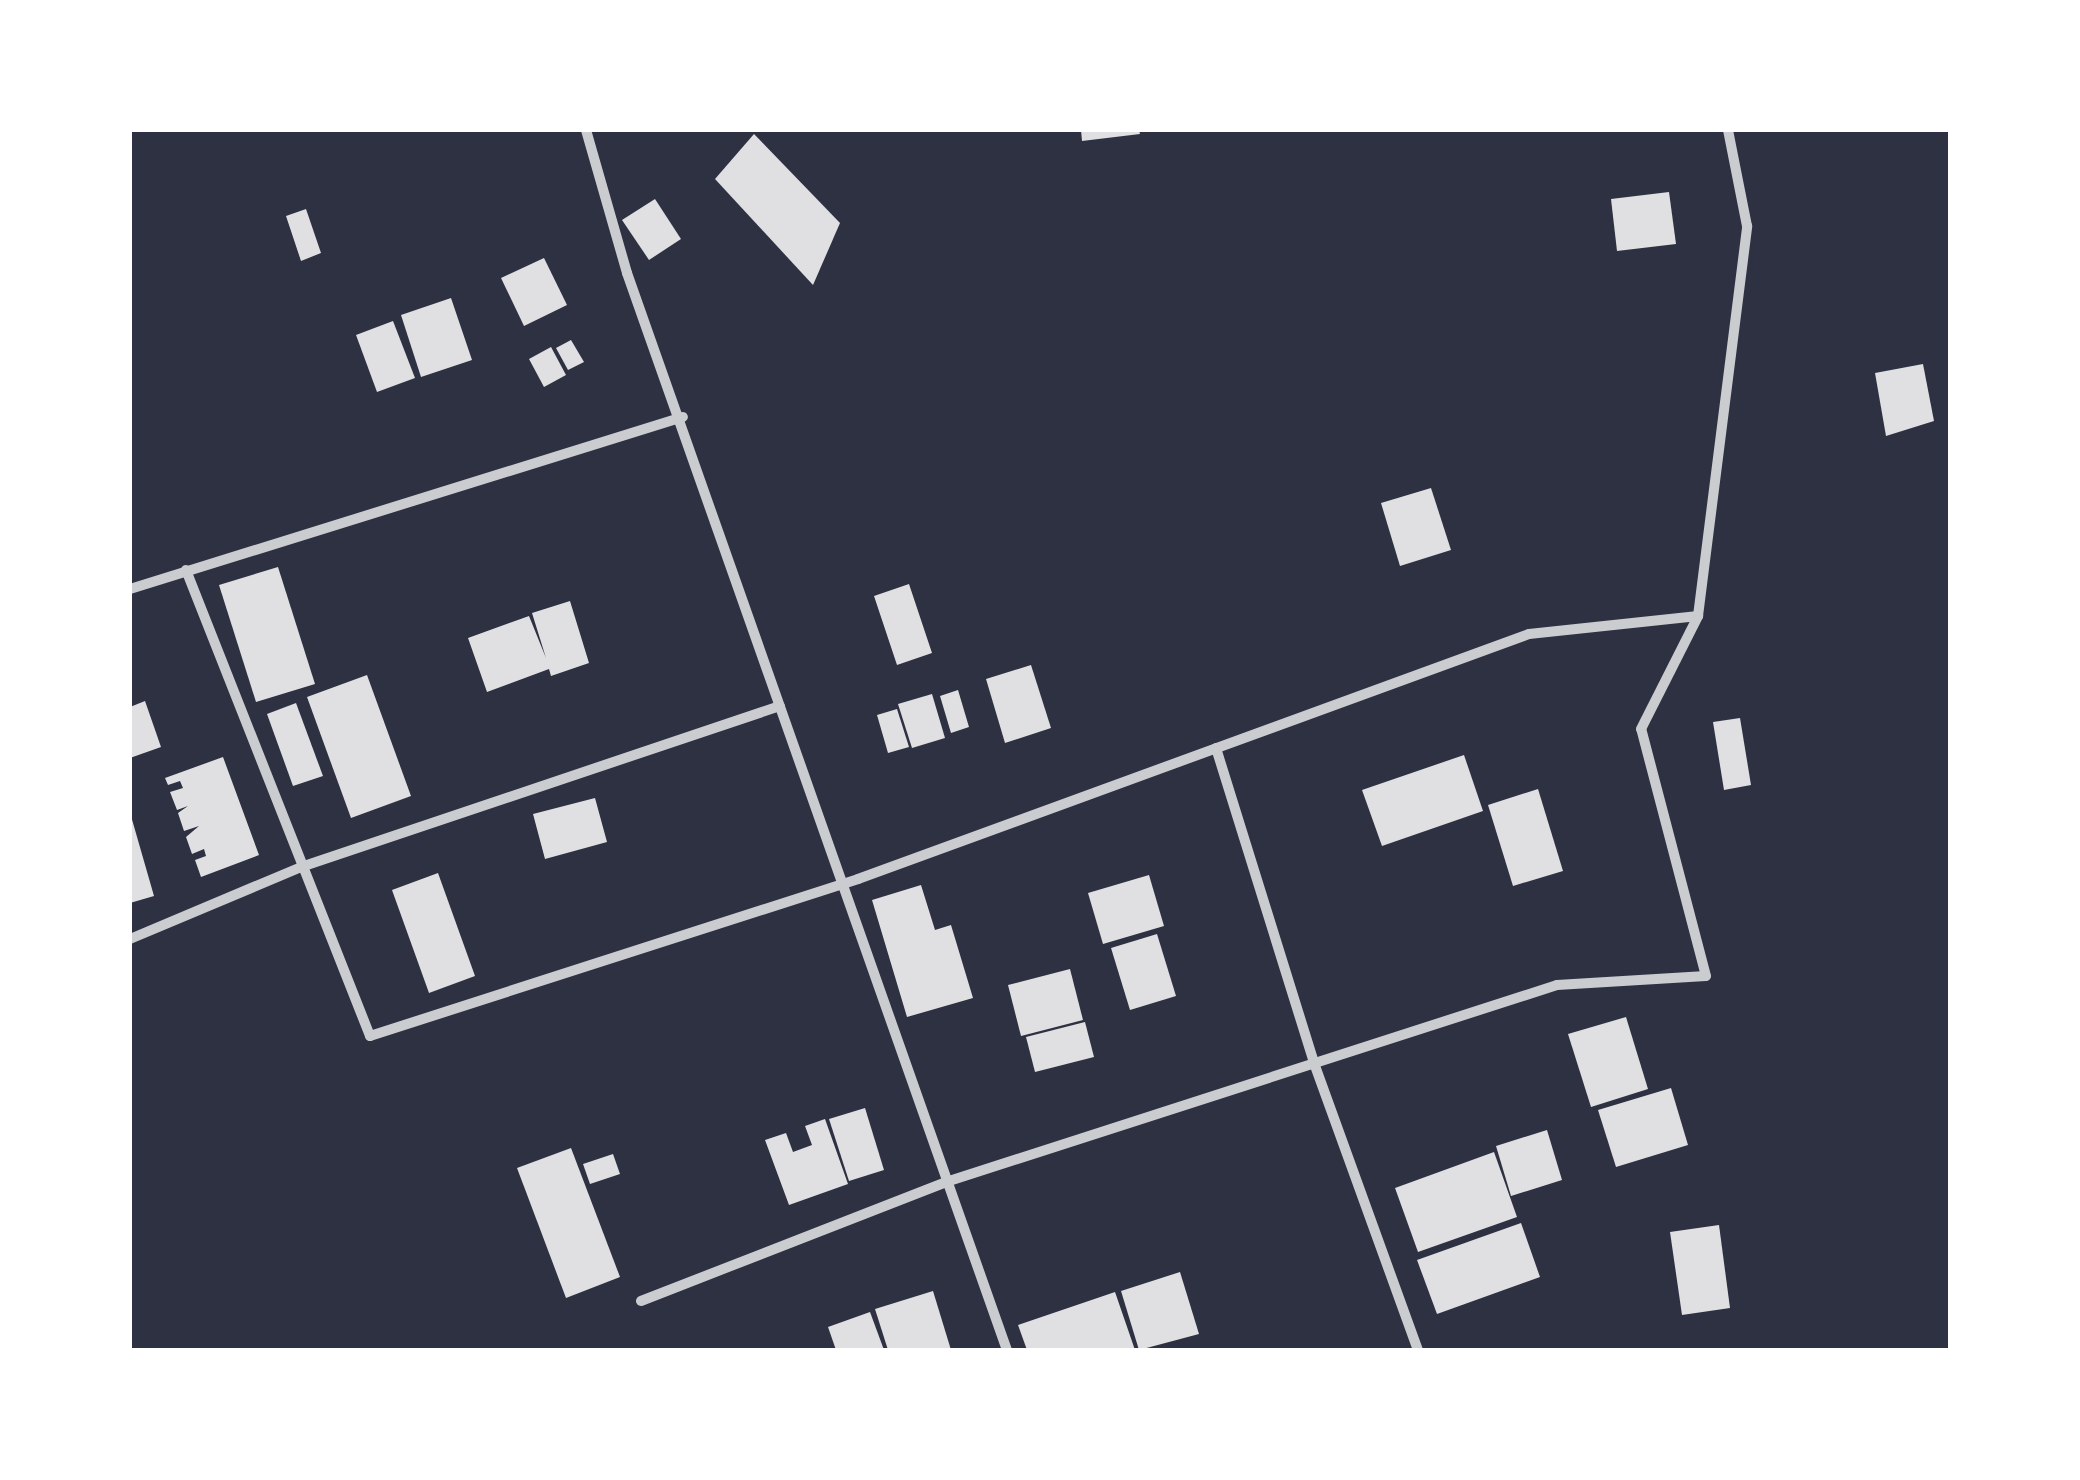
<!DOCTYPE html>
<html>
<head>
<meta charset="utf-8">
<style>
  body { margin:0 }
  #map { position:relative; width:2080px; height:1480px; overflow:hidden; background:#2d3142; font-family:"Varela Round",sans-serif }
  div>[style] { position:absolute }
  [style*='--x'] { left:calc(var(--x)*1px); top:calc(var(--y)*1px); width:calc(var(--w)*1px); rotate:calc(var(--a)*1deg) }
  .building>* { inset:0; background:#e0e0e3 }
  .minor>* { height:10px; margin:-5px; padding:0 5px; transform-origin:5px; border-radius:5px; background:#caccd0 }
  span { translate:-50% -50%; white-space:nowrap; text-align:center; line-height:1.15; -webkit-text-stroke:10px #fff; paint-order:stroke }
  .frame { position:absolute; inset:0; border:132px solid #fff; pointer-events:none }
</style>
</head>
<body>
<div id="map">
  <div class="building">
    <div style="clip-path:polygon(1081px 130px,1139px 130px,1140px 134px,1082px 141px)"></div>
    <div style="clip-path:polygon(754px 134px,840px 223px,813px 285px,715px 179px)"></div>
    <div style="clip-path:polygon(1669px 192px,1676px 244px,1617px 251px,1611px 199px)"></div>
    <div style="clip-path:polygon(655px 199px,681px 239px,649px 260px,622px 220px)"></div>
    <div style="clip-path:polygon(306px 209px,321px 253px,301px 261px,286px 216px)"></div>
    <div style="clip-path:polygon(544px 258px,567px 305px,524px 326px,501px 278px)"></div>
    <div style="clip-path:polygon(451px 298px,472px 360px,421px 377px,401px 315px)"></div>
    <div style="clip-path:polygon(393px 321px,415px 378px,377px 392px,356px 335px)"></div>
    <div style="clip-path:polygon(571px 340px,584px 362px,568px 370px,556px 348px)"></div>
    <div style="clip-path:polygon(551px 347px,566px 375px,544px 387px,529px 359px)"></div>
    <div style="clip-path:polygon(1923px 364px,1934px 421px,1886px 436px,1875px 373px)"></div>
    <div style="clip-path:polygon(1431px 488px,1451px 550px,1400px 566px,1381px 503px)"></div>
    <div style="clip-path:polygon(278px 567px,315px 684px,256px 702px,219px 585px)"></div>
    <div style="clip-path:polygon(909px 584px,932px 653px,897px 665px,874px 596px)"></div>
    <div style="clip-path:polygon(570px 601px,589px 663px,551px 676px,549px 669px,487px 692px,468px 638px,529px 616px,546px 658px,532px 613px)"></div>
    <div style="clip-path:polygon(1031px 665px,1051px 728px,1005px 743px,986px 679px)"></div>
    <div style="clip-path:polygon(367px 675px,411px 796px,351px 818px,307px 697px)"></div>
    <div style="clip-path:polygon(958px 690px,969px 727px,951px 733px,940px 696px)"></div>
    <div style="clip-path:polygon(932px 694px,945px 738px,912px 748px,898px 704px)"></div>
    <div style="clip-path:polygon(145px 701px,161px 747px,130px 758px,130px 707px)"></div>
    <div style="clip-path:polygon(296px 703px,323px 776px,293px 786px,267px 714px)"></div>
    <div style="clip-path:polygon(897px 709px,909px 747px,888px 753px,877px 715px)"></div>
    <div style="clip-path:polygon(1740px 718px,1751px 785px,1724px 790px,1713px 722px)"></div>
    <div style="clip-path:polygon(1464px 755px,1483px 811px,1382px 846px,1362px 790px)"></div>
    <div style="clip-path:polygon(223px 757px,259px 855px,201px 877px,195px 860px,206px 856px,204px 849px,192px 854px,186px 837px,199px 826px,184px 831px,178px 813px,188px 806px,177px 810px,170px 792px,183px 788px,180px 781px,168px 785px,165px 778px)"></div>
    <div style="clip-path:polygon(1538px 789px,1563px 871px,1513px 886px,1488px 805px)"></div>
    <div style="clip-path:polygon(595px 798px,607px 842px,545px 859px,533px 814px)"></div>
    <div style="clip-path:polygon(131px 816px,154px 896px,130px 903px,130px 817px)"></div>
    <div style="clip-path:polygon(438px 873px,475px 976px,429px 993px,392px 890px)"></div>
    <div style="clip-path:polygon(1149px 875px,1164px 926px,1103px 944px,1088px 893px)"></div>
    <div style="clip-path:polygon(921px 885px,935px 930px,951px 925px,973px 998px,907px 1017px,872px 900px)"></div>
    <div style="clip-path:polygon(1157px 934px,1176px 996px,1130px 1010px,1111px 948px)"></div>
    <div style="clip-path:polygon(1070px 969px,1083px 1020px,1021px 1036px,1008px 985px)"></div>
    <div style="clip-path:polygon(1626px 1017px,1648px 1089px,1591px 1107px,1568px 1034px)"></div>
    <div style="clip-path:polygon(1085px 1022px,1094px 1057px,1035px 1072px,1026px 1037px)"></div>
    <div style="clip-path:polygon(1671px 1088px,1688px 1145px,1616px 1167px,1598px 1110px)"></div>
    <div style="clip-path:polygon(865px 1108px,884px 1170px,849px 1181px,829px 1119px)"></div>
    <div style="clip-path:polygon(825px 1119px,848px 1184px,789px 1205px,765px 1140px,786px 1133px,793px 1152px,812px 1145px,805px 1126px)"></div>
    <div style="clip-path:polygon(1547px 1130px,1562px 1180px,1511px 1196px,1496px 1146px)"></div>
    <div style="clip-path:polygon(571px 1148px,620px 1277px,566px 1298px,517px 1168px)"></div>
    <div style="clip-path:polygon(1494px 1152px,1517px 1217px,1418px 1252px,1395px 1188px)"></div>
    <div style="clip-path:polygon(613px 1154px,620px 1174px,590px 1184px,583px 1164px)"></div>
    <div style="clip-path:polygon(1521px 1223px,1540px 1277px,1437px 1314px,1417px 1260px)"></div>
    <div style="clip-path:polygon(1719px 1225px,1730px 1308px,1682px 1315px,1670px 1232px)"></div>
    <div style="clip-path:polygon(1180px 1272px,1199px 1334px,1139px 1350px,1121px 1291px)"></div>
    <div style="clip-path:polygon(933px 1291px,951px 1350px,888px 1350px,875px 1309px)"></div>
    <div style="clip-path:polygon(1115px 1292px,1135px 1350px,1027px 1350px,1018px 1325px)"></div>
    <div style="clip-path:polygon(870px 1312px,884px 1350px,836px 1350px,828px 1327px)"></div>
  </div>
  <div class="minor">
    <div style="--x:586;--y:130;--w:149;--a:74"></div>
    <div style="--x:627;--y:273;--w:1142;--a:70.57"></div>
    <div style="--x:186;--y:570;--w:501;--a:68.45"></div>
    <div style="--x:370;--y:1036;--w:513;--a:-17.83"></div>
    <div style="--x:858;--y:879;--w:714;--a:-20.06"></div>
    <div style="--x:1529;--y:634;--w:170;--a:-6.1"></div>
    <div style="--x:130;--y:589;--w:579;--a:-17.28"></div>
    <div style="--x:1216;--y:748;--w:330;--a:72.7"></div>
    <div style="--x:1314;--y:1063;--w:305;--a:70.1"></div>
    <div style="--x:130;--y:939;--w:189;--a:-22.8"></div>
    <div style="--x:304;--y:866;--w:502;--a:-18.58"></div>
    <div style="--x:641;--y:1301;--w:327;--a:-21.3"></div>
    <div style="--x:946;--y:1182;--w:642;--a:-17.87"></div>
    <div style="--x:1557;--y:985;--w:149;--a:-3.5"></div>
    <div style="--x:1706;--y:976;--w:255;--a:-104.7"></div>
    <div style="--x:1641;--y:729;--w:127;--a:-63.2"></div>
    <div style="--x:1698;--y:616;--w:393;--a:-82.8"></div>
    <div style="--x:1747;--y:226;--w:98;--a:-101.2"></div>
  </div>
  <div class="frame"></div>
</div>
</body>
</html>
